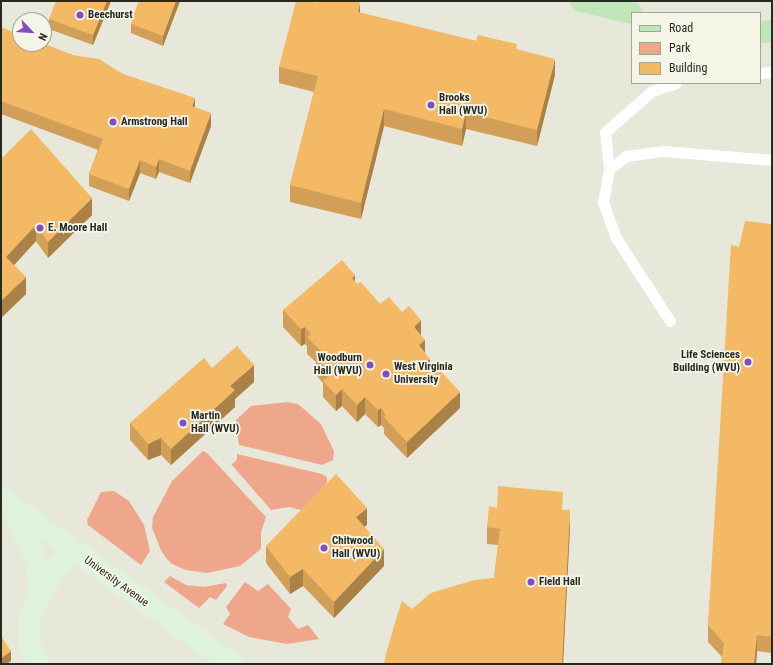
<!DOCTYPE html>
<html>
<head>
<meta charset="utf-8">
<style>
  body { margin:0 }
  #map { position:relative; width:773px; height:665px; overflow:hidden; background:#e7e7da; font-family:"Roboto Condensed",sans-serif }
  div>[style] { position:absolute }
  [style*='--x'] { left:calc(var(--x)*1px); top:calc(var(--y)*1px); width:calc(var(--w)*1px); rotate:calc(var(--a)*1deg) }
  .green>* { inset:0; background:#efa78c }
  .lane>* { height:11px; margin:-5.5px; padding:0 5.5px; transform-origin:5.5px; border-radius:5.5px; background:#fff }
  .secondary>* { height:22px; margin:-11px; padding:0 11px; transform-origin:11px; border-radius:11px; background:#dff2dc }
  .primary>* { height:22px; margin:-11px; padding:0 11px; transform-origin:11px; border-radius:11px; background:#bfe5b9 }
  .wall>* { inset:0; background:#d19f57 }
  .shaded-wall>* { inset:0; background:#aa8247 }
  .building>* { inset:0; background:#f3b965 }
  .dots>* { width:11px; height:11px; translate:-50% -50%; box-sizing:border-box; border:2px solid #f4f4e7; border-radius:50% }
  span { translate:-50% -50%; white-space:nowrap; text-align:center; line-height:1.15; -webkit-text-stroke:3.5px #f4f4e7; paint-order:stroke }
  .poi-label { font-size:11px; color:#292924; font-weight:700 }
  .left { translate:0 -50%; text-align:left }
  .right { translate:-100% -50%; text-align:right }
  .street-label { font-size:11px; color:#292924 }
  .frame { position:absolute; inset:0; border:2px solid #292924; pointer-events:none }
  .legend { position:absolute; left:631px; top:12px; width:130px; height:72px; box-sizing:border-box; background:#f4f4e7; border:1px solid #a3a399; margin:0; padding:5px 7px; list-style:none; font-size:12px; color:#292924 }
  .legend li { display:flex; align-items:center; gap:8px; height:20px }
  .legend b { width:20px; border:1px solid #a3a399 }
  .north { position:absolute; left:12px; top:12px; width:40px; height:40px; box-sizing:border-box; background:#f4f4e7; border:1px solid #a3a399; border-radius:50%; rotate:115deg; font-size:11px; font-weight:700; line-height:16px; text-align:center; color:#292924 }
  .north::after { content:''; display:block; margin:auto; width:14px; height:18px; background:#834cc3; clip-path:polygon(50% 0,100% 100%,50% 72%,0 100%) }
</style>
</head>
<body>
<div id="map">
  <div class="green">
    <div style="clip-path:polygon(287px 402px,298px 404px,321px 424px,334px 451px,333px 460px,322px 465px,239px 445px,235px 421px,251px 406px)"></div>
    <div style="clip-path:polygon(203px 451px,207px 453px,266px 517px,261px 532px,261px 549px,240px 566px,207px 573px,186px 570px,172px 564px,166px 558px,161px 550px,152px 528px,153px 517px,172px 481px)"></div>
    <div style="clip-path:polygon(237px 454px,322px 474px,327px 477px,327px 482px,317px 498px,301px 510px,289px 507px,271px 510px,231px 464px,234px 463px,237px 459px)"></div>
    <div style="clip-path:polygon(114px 491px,129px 501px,144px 525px,150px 551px,141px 565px,88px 525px,87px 520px,101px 492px)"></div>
    <div style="clip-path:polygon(170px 576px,186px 585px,204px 587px,226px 583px,227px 586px,216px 600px,210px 597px,199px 608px,164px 582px)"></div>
    <div style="clip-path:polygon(245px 582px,258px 591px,268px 584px,291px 609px,288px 617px,298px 629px,308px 625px,319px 639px,287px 644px,249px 637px,223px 624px,230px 614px,226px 607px)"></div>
  </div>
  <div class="lane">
    <div style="--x:760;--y:73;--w:12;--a:-5"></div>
    <div style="--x:609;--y:169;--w:37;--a:-96"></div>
    <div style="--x:605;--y:132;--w:62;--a:-41.1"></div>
    <div style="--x:652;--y:91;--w:25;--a:-18"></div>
    <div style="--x:670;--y:321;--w:99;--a:-123"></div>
    <div style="--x:616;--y:238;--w:37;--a:-110"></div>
    <div style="--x:603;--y:203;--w:35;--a:-80"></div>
    <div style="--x:609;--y:169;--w:21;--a:-37"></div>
    <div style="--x:626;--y:156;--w:37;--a:-8"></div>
    <div style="--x:663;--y:151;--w:109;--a:4.7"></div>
  </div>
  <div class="secondary">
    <div style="--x:1;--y:498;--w:284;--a:35.7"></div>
    <div style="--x:12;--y:509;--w:55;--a:64.4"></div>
    <div style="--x:36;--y:559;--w:33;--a:81"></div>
    <div style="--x:39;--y:664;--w:23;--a:-115"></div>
    <div style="--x:29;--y:643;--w:24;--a:-90"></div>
    <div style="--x:29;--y:619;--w:30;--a:-66"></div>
    <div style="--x:41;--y:592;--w:52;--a:-54.5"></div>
  </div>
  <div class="primary">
    <div style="--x:581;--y:1;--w:52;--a:13.2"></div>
    <div style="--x:760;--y:32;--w:12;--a:-5"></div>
  </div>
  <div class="wall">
    <div style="clip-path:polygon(111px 1px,93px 45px,49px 29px,49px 19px)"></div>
    <div style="clip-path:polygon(139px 1px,180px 1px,163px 46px,131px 33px,131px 24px)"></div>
    <div style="clip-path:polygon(316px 3px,360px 13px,476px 41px,517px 49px,555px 75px,537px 146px,466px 129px,462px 146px,384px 126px,361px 219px,290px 202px,290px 185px,314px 92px,279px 83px,279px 67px)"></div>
    <div style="clip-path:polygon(1px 28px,123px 74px,195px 108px,211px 126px,190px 183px,159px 172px,156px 179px,140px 173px,129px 201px,89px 186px,89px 174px,98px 150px,1px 114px)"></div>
    <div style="clip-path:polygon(1px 159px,92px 215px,48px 258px,36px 241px,14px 265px,26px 294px,1px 318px)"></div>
    <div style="clip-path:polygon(772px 224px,772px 653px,757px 651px,756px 664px,721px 664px,722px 657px,708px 642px,708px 625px,739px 247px)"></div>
    <div style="clip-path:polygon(355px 282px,380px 304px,421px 336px,425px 353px,430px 364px,460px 408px,407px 458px,384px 434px,384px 428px,381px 425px,378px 427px,365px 414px,357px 422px,342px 406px,336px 411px,323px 397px,323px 383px,316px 375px,316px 362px,307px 354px,307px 346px,305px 344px,301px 346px,283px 327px,283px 310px)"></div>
    <div style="clip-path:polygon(212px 368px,254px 382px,235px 399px,235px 407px,171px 465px,161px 455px,148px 460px,130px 440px,130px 423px)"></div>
    <div style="clip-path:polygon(497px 508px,563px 510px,570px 527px,563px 664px,384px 664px,412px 609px,494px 578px,498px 545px,487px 544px,487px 527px)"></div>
    <div style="clip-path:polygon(367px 525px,364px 527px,384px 566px,334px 618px,303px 586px,290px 594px,266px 563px,266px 546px)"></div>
  </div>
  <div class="shaded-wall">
    <div style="clip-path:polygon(107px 1px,111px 1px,93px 45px,93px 35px)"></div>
    <div style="clip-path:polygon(176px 1px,180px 1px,163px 46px,163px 36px)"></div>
    <div style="clip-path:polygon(360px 3px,360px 20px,358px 12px)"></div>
    <div style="clip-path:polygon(555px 59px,555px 75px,537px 146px,537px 130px)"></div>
    <div style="clip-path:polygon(195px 98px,195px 111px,192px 106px)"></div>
    <div style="clip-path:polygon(384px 109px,384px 126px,361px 219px,361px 203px)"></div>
    <div style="clip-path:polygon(466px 112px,466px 129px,462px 146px,462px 129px)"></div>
    <div style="clip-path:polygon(211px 113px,211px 126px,190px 183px,190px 171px)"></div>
    <div style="clip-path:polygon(159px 159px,159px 172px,156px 179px,156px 167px)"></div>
    <div style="clip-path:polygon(140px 160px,140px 173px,129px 201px,129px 189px)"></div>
    <div style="clip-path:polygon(92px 198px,92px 215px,48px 258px,48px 242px)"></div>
    <div style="clip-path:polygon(36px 225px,36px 241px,6px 274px,6px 257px)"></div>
    <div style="clip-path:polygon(355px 275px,355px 292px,352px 278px)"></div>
    <div style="clip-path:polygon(26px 277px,26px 294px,1px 318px,1px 301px)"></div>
    <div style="clip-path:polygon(421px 320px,421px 336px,414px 327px)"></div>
    <div style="clip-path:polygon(305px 327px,305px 344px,301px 346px,301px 329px)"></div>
    <div style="clip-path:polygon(425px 340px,425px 357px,419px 345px)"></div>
    <div style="clip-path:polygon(430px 359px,430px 375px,427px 361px)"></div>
    <div style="clip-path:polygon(254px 365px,254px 382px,235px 399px,235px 407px,171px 465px,171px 449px,230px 386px)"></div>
    <div style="clip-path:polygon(342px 389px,342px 406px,336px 411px,336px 395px)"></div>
    <div style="clip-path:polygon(460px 392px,460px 408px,407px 458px,407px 442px)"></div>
    <div style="clip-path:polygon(365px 397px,365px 414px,357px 422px,357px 405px)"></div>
    <div style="clip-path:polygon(381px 408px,381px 425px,378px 427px,378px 410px)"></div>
    <div style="clip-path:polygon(161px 438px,161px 455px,148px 460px,148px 444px)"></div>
    <div style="clip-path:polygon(367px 508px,367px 525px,356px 533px,356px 517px)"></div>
    <div style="clip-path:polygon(570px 510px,570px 527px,563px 664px,562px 664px)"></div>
    <div style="clip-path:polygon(384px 549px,384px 566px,334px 618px,334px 602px)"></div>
    <div style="clip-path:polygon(303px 569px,303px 586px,290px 594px,290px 577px)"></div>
    <div style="clip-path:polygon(757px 635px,757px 651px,756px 664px,754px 664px)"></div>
    <div style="clip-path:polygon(11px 651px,11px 661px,7px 664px,1px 664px,1px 658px)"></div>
  </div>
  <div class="building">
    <div style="clip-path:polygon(56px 1px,107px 1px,93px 35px,49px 19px)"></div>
    <div style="clip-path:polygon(139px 1px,176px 1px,163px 36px,131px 24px)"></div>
    <div style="clip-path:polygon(296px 1px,309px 1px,316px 3px,317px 1px,357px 1px,360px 3px,358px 12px,476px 41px,478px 35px,517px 44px,516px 49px,555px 59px,537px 130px,466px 112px,462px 129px,384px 109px,361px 203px,290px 185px,318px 76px,279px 67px)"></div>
    <div style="clip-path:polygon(1px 27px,20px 35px,20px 44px,44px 44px,72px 55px,99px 59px,123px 74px,195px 98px,192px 106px,211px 113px,190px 171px,159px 159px,156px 167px,140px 160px,129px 189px,89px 174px,103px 139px,1px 101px)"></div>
    <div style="clip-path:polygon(31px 129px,92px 198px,48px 242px,36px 225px,6px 257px,26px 277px,1px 301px,1px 159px)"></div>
    <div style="clip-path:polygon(745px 221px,772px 224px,772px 637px,757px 635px,754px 664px,721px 664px,724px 643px,708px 625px,731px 245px,739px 247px)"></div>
    <div style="clip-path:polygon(342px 260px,355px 275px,352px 278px,357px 284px,361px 282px,380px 304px,389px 297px,402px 312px,409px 306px,421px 320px,414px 327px,425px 340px,419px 345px,430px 359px,427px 361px,432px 367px,435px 365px,460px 392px,407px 442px,384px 417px,386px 415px,381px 408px,378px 410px,365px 397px,357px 405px,342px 389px,336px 395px,323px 381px,331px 374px,316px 358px,322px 352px,307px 337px,311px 334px,305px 327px,301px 329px,283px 310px)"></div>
    <div style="clip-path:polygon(237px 346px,254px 365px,230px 386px,235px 390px,171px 449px,161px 438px,148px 444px,130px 423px,204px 358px,212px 368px)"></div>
    <div style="clip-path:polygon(336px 474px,367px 508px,356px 517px,384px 549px,334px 602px,303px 569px,290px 577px,266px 546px)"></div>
    <div style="clip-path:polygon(498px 486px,563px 492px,562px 510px,570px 510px,562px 664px,384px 664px,386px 654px,396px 619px,402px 601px,412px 609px,431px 593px,474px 580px,494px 578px,500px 529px,487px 527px,489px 506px,497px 508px)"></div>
    <div style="clip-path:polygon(1px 636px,11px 651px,1px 658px)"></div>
  </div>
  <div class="dots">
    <div style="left:80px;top:15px;background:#834cc3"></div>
    <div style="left:431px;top:105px;background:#834cc3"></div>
    <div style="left:113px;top:122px;background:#834cc3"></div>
    <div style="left:40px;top:228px;background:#834cc3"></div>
    <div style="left:748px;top:362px;background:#834cc3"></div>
    <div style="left:370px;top:365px;background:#834cc3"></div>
    <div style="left:386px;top:374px;background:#834cc3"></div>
    <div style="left:183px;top:423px;background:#834cc3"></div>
    <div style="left:324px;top:548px;background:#834cc3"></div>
    <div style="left:531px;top:582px;background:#834cc3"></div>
  </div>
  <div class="poi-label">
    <span class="left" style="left:88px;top:15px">Beechurst</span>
    <span class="left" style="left:439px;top:105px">Brooks<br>Hall (WVU)</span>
    <span class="left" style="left:121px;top:122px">Armstrong Hall</span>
    <span class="left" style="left:48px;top:228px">E. Moore Hall</span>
    <span class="right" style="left:740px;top:362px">Life Sciences<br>Building (WVU)</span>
    <span class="right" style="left:362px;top:365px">Woodburn<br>Hall (WVU)</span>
    <span class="left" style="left:394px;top:374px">West Virginia<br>University</span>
    <span class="left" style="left:191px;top:423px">Martin<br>Hall (WVU)</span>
    <span class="left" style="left:332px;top:548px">Chitwood<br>Hall (WVU)</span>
    <span class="left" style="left:539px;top:582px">Field Hall</span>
  </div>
  <div class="street-label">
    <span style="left:116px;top:582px;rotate:36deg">University Avenue</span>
  </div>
  <div class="frame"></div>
  <ul class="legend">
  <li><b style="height:5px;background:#bfe5b9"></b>Road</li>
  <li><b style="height:11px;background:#efa78c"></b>Park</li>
  <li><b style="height:11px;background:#f3b965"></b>Building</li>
  </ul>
  <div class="north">N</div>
</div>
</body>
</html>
